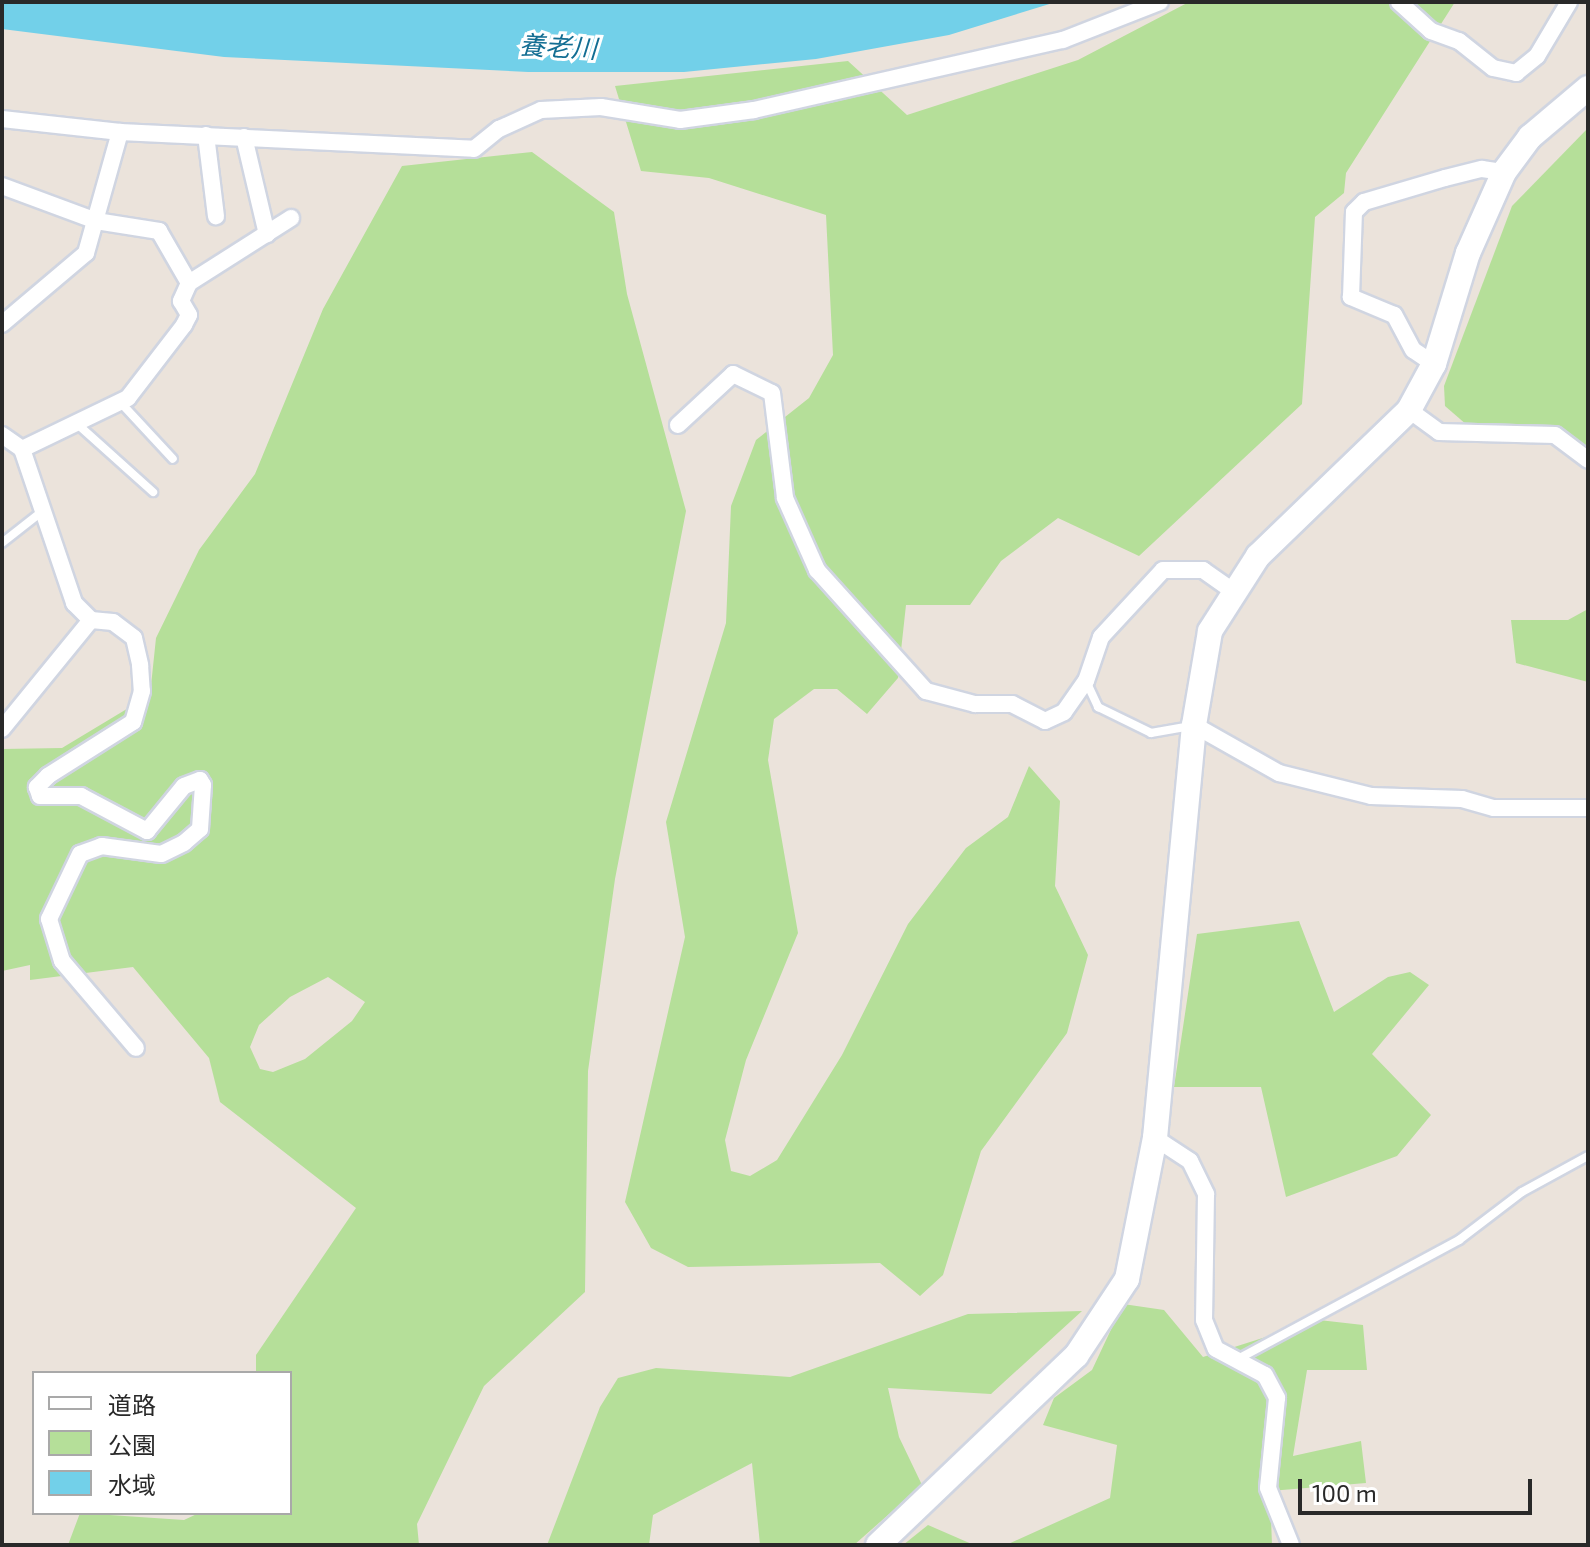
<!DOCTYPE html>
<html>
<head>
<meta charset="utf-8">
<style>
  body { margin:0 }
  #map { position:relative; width:1590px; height:1547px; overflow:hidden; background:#ebe3db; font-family:"Exo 2","Noto Sans JP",sans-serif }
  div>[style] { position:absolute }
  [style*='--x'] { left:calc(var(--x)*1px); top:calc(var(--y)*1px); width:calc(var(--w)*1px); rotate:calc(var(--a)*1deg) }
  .green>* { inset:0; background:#b5df99 }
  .water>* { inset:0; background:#72d0e9 }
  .roads { filter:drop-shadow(2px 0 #d0d5e1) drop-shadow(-2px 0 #d0d5e1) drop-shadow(0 2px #d0d5e1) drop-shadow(0 -2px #d0d5e1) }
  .lane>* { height:8px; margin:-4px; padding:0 4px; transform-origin:4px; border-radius:4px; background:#fff }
  .street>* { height:16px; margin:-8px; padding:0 8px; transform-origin:8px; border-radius:8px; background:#fff }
  .secondary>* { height:24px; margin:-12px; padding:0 12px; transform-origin:12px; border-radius:12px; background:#fff }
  span { translate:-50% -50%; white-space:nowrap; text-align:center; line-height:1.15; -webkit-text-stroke:6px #fff; paint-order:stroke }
  .water-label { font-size:26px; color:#136e93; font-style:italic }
  .frame { position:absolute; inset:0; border:4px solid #292929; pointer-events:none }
  .legend { position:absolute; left:32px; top:1371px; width:260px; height:144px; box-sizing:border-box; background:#fff; border:2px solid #a9a9a9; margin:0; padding:10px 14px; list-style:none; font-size:24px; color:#292929 }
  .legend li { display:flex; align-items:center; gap:16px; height:40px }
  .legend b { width:40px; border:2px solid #a9a9a9 }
  .scale { position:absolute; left:1298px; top:1479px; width:234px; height:36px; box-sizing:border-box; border:4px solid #292929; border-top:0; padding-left:10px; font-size:24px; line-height:28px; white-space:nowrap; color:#292929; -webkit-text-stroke:6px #fff; paint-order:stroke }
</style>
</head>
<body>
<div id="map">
  <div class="green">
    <div style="clip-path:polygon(1189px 2px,1455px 2px,1346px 173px,1344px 193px,1315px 217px,1302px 404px,1139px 556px,1058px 518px,1001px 561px,970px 605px,906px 605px,898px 678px,867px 714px,837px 689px,814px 689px,774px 719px,768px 760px,798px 933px,746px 1060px,725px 1140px,731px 1171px,750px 1176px,777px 1160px,842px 1055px,908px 924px,966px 848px,1008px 817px,1029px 766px,1060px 801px,1055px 886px,1088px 955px,1067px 1033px,981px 1151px,943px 1275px,920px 1296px,880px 1263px,688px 1267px,651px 1248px,625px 1202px,685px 937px,666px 822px,726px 623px,731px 506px,756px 440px,809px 398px,833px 355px,826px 215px,709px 178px,641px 171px,615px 86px,848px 61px,907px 115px,1078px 60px)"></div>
    <div style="clip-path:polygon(1588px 128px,1588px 450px,1475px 432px,1445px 406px,1444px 386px,1512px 206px)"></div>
    <div style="clip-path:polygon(evenodd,532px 152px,614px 212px,627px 294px,686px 511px,615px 879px,588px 1071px,585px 1292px,484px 1386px,417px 1524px,419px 1545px,68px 1545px,80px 1513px,184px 1520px,199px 1513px,290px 1513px,290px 1373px,256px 1373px,256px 1355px,356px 1208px,220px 1102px,209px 1058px,133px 967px,30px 980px,30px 965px,2px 971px,2px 749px,62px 748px,150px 695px,156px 638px,199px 550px,255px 474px,323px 309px,402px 166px,532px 152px,328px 977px,365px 1002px,352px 1021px,305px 1059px,273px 1072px,260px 1069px,250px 1047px,259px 1025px,290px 997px,328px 977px)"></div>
    <div style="clip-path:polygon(1588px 609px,1588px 682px,1516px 663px,1511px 620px,1568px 620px)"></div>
    <div style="clip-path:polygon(1299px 921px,1334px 1012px,1388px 977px,1410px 972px,1429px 985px,1372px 1054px,1431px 1115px,1397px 1156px,1286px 1197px,1261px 1087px,1174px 1087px,1197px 934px)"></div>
    <div style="clip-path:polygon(1123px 1304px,1164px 1310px,1203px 1357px,1319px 1320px,1363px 1325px,1367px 1370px,1307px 1370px,1293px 1456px,1361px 1441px,1366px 1483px,1270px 1491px,1272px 1545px,1006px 1545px,1110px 1498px,1117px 1445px,1043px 1425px,1054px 1398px,1092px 1370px)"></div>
    <div style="clip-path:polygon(1082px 1311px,991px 1394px,888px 1388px,899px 1437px,922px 1485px,854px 1545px,760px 1545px,752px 1463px,653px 1515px,649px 1545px,547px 1545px,600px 1407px,618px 1378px,656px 1368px,790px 1377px,968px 1314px)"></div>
    <div style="clip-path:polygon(928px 1525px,974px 1545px,903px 1545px)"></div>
  </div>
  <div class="water">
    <div style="clip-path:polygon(2px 2px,1056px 2px,949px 35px,816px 59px,684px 72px,528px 72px,224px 57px,2px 29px)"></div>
  </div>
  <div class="roads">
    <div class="lane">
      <div style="--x:121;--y:403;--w:76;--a:47.1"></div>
      <div style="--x:75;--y:422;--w:105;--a:41.9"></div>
      <div style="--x:2;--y:543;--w:48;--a:-38.3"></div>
      <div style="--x:1086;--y:681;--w:29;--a:65"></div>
      <div style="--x:1098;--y:707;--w:59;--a:26.1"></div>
      <div style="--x:1151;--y:733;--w:39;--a:-10"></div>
      <div style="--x:1238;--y:1359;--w:251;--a:-28.3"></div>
      <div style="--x:1459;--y:1240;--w:79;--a:-37.3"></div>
      <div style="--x:1522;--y:1192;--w:75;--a:-28.6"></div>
    </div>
    <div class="street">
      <div style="--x:1399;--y:2;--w:43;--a:42.2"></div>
      <div style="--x:1431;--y:31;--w:30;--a:20"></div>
      <div style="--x:1459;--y:41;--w:43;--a:38.5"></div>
      <div style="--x:1493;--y:68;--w:24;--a:12"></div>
      <div style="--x:1516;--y:73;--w:27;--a:-39"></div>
      <div style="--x:1537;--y:56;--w:63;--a:-59.3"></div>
      <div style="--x:2;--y:119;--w:119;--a:6.3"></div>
      <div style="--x:120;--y:132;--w:354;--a:2.7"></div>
      <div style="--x:474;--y:149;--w:32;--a:-39"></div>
      <div style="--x:499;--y:129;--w:46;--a:-24.3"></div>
      <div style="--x:541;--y:110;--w:60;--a:-2.9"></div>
      <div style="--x:601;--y:107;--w:80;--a:9.3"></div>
      <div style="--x:680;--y:120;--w:75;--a:-7.7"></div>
      <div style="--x:754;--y:110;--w:317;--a:-12.8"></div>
      <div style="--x:1063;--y:40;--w:104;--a:-21.4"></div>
      <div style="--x:206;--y:135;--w:82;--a:83"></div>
      <div style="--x:244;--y:137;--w:100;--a:76.7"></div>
      <div style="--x:2;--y:186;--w:100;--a:20.4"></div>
      <div style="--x:96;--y:221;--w:64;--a:9"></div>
      <div style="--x:159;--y:231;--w:60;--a:60"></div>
      <div style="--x:189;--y:283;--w:20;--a:114"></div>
      <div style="--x:181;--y:301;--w:16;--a:60"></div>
      <div style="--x:189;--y:315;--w:11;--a:117"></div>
      <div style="--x:184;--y:325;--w:92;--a:127.5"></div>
      <div style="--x:128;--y:398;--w:118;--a:154.3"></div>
      <div style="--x:189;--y:283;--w:121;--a:-32.5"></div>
      <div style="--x:2;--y:324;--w:110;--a:-40.2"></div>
      <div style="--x:86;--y:253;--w:126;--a:-74.3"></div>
      <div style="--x:1434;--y:364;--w:25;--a:-146"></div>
      <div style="--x:1413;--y:350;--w:40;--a:-118"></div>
      <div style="--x:1394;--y:315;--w:47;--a:-157.3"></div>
      <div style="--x:1351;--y:297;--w:85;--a:-88"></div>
      <div style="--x:1354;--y:212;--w:14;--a:-45"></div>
      <div style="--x:1364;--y:202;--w:84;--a:-16.5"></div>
      <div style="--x:1445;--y:178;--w:38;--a:-14"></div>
      <div style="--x:1482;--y:169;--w:22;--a:8"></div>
      <div style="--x:1409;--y:410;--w:37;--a:36"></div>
      <div style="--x:1439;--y:432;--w:116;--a:1.5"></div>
      <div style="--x:1555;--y:435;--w:41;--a:37.1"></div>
      <div style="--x:678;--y:425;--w:75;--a:-42.8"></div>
      <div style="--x:733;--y:374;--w:43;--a:26"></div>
      <div style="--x:772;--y:393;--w:106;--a:82.9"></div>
      <div style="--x:785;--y:498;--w:79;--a:66"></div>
      <div style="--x:817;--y:570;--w:163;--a:48"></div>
      <div style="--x:926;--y:691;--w:51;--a:14.9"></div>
      <div style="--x:975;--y:704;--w:37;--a:0"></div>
      <div style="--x:1012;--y:704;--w:37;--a:27"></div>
      <div style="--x:1045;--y:721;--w:21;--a:-25"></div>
      <div style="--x:1064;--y:712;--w:38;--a:-55"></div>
      <div style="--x:1086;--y:681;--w:46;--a:-71.2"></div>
      <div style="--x:1101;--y:637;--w:91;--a:-47.2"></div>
      <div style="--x:1163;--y:570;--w:40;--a:0"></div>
      <div style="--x:1203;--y:570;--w:35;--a:35"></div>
      <div style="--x:2;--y:435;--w:24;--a:35"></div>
      <div style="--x:22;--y:449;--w:163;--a:71.3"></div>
      <div style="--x:74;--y:603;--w:24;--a:45"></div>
      <div style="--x:91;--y:620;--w:22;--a:5"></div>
      <div style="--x:113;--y:622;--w:26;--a:37"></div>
      <div style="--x:134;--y:638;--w:28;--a:77"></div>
      <div style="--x:140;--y:665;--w:26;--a:86"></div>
      <div style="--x:142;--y:691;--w:32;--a:106"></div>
      <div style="--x:133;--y:722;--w:101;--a:147.6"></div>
      <div style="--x:48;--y:776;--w:16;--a:135"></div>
      <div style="--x:37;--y:787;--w:9;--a:72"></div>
      <div style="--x:40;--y:796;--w:41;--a:0"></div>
      <div style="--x:81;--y:796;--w:75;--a:27.9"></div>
      <div style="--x:147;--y:831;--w:58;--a:-50.6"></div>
      <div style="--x:184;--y:786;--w:17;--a:-21"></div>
      <div style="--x:200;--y:780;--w:6;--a:59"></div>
      <div style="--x:203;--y:785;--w:44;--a:93.9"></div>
      <div style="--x:200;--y:829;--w:21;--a:139"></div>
      <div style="--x:184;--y:843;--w:25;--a:154"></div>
      <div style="--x:161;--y:854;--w:60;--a:-172.3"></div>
      <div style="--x:102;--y:846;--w:23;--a:160"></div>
      <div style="--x:80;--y:854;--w:72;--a:115.5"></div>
      <div style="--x:49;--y:919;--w:44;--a:72.8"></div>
      <div style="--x:62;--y:961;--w:114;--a:49.6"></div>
      <div style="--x:1194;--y:725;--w:98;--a:29.5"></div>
      <div style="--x:1279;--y:773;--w:95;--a:14"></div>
      <div style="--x:1371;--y:796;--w:91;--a:1.9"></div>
      <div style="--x:1462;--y:799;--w:33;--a:16"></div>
      <div style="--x:1494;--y:808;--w:94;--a:0"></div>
      <div style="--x:2;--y:729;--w:141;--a:-50.8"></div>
      <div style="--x:1155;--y:1138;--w:42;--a:33.3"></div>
      <div style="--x:1190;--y:1161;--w:37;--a:64"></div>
      <div style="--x:1206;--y:1194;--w:126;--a:90.9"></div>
      <div style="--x:1204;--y:1320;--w:31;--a:68"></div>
      <div style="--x:1216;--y:1349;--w:55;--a:28"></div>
      <div style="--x:1265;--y:1375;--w:26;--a:62"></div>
      <div style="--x:1277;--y:1398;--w:90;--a:95.7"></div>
      <div style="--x:1268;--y:1488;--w:61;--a:68"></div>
    </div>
    <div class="secondary">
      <div style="--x:878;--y:1545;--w:274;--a:-43.7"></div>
      <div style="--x:1076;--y:1356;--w:92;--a:-56.5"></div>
      <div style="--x:1127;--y:1279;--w:144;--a:-78.8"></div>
      <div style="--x:1155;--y:1138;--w:415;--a:-84.6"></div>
      <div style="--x:1194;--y:725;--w:95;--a:-80.3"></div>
      <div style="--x:1210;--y:631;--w:89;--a:-57.4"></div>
      <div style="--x:1258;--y:556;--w:210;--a:-44"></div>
      <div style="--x:1409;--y:410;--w:52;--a:-61.5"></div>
      <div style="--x:1434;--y:364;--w:116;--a:-73"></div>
      <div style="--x:1468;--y:253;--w:89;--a:-66"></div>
      <div style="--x:1504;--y:172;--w:44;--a:-53.4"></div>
      <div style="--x:1530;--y:137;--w:76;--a:-40.2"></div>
    </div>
  </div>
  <div class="water-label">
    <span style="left:558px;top:46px;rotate:3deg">養老川</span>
  </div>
  <div class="frame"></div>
  <ul class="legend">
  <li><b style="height:10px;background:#fff"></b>道路</li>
  <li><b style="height:22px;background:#b5df99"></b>公園</li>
  <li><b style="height:22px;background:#72d0e9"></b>水域</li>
  </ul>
  <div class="scale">100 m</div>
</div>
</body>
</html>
